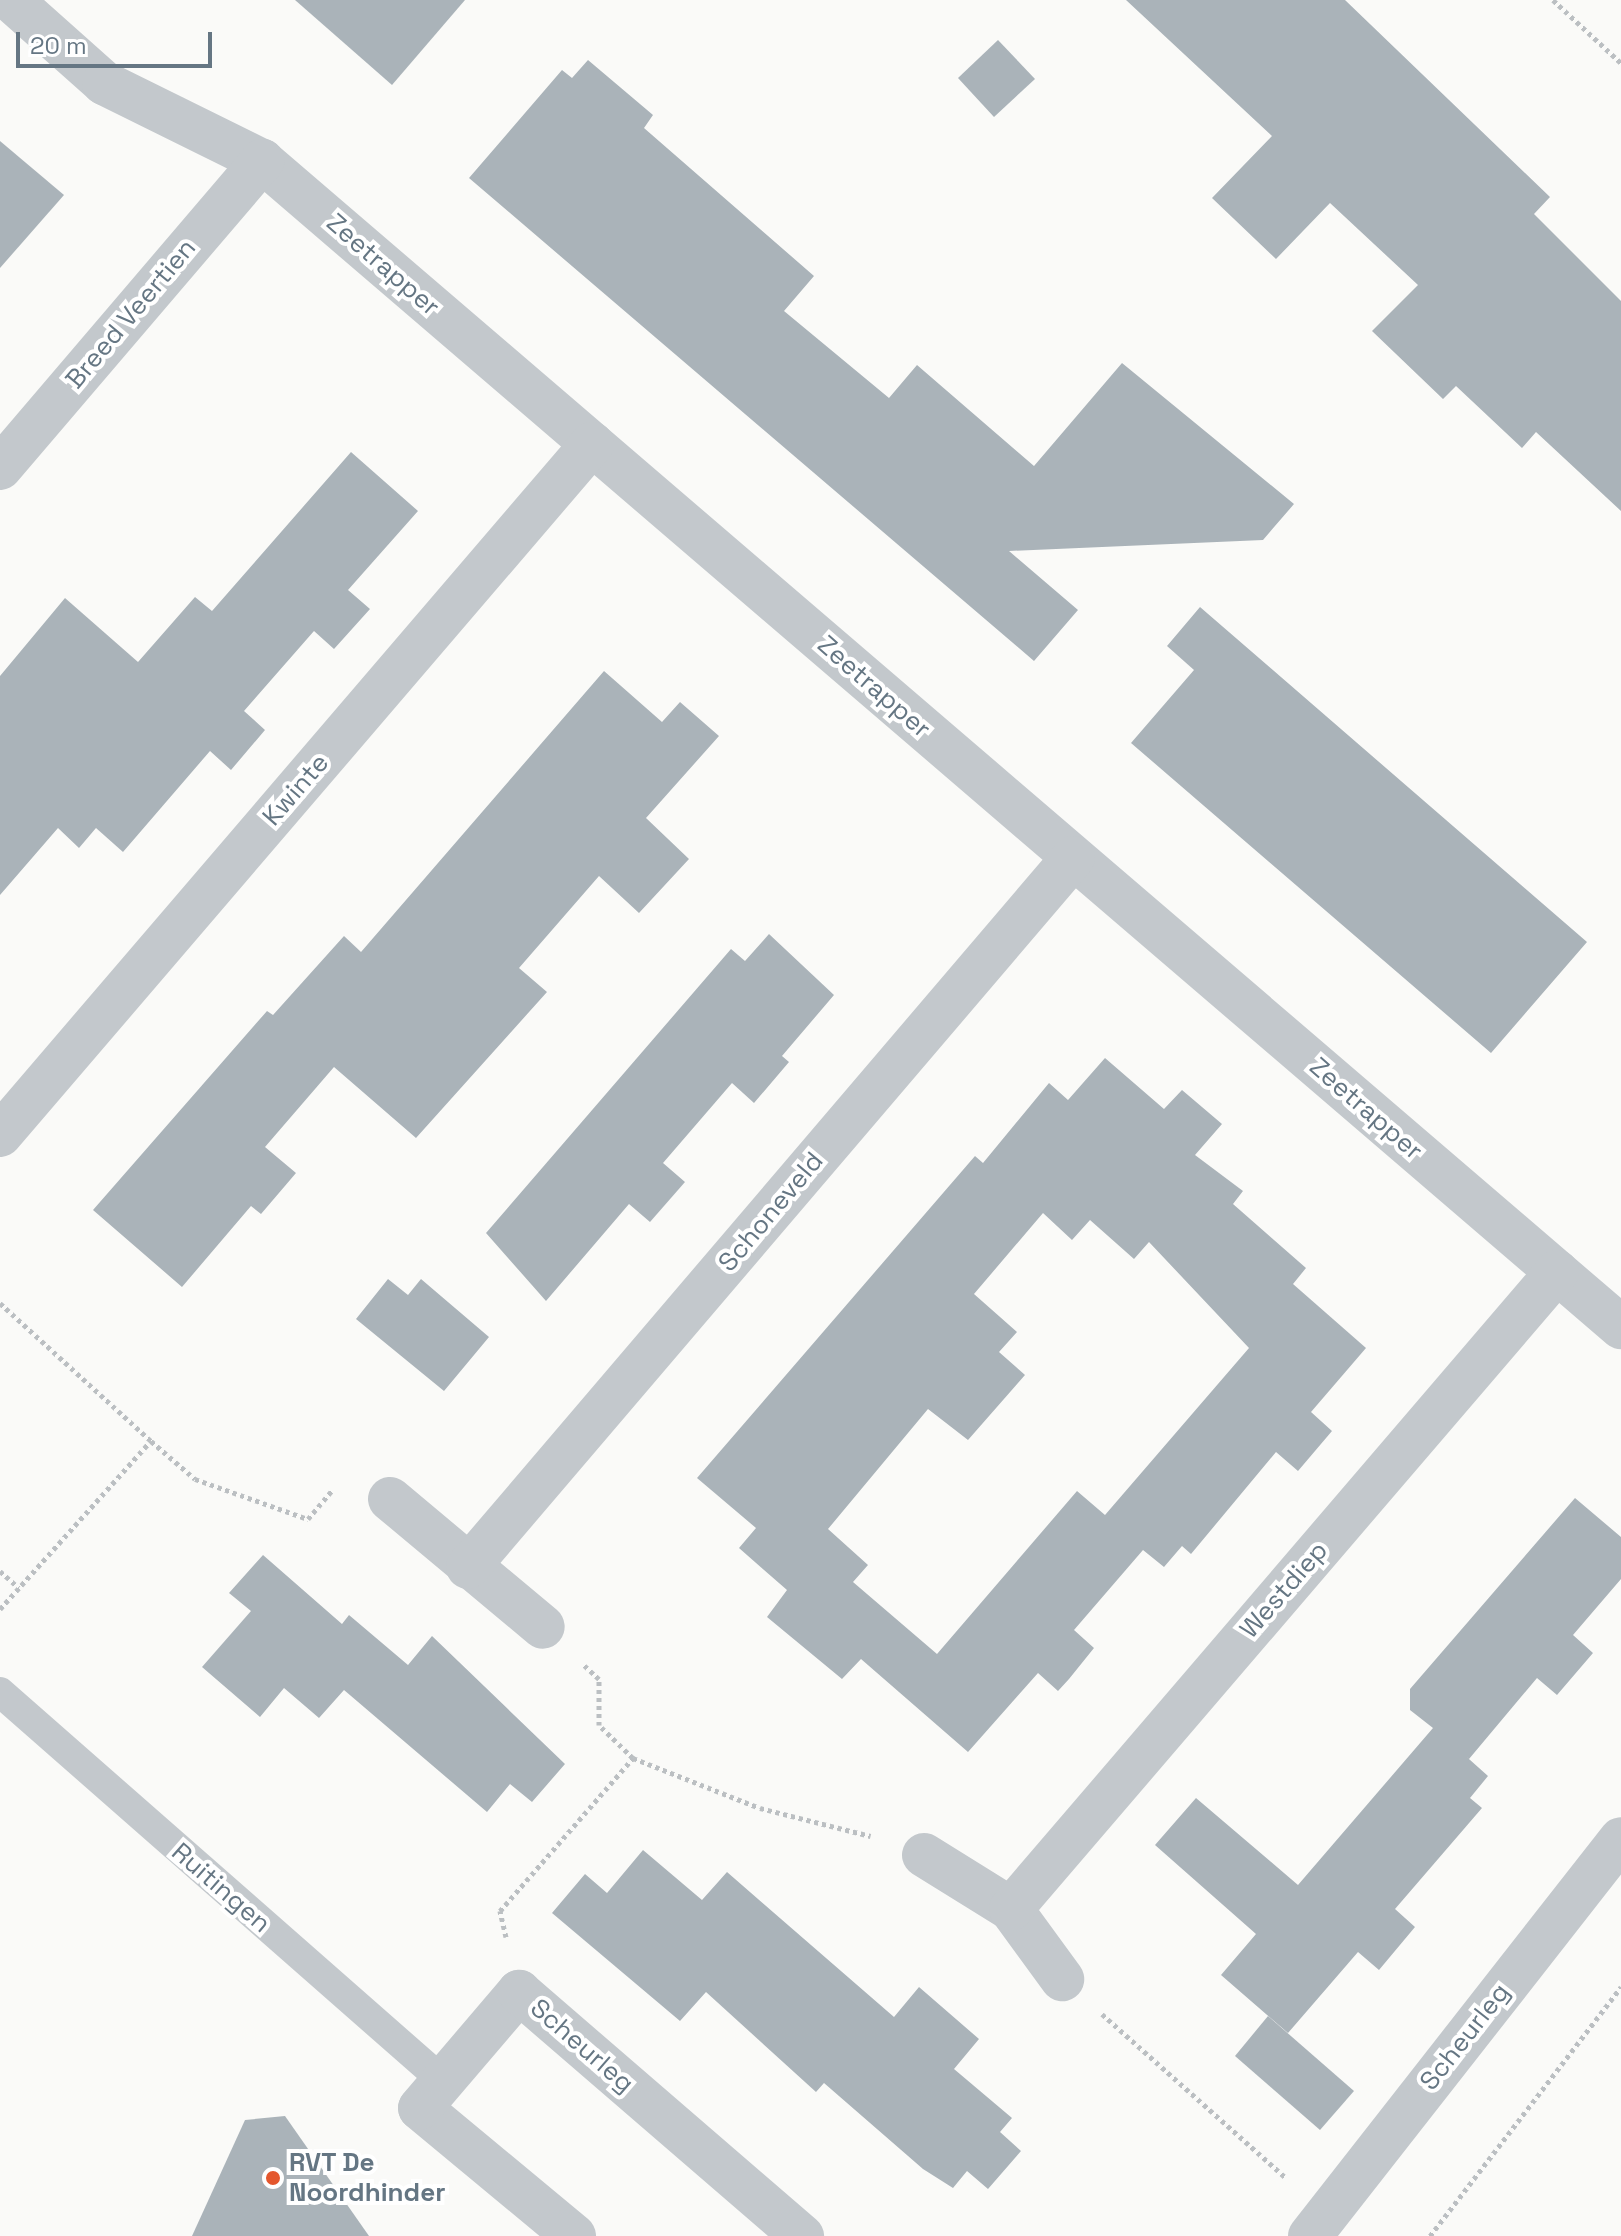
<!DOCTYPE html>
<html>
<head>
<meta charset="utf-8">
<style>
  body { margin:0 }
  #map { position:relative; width:1621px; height:2236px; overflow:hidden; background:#fafaf8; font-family:"Space Grotesk",sans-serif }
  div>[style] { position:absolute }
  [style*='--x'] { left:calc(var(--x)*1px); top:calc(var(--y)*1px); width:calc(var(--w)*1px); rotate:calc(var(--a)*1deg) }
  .building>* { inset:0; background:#aab3b9 }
  .path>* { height:5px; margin-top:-2.5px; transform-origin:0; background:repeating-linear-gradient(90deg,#bbbfc2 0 4px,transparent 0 8px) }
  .lane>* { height:30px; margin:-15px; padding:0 15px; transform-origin:15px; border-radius:15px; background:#c3c8cc }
  .street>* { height:44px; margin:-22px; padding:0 22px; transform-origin:22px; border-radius:22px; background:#c3c8cc }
  .dots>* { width:22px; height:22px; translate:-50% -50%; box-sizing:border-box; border:4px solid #fff; border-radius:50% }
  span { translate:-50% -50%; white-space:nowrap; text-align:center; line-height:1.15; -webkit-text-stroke:8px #fff; paint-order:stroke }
  .street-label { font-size:26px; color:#657683 }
  .poi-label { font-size:26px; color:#657683; font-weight:700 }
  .left { translate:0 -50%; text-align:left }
  .scale { position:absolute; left:16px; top:32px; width:196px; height:36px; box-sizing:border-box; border:4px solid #657683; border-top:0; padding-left:10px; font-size:24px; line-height:28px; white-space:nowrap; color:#657683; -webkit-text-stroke:6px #fff; paint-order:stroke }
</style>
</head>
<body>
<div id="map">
  <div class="building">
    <div style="clip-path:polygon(295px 0,465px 0,392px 85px)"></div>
    <div style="clip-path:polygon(1126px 0,1345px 0,1550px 197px,1534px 214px,1621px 301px,1621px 511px,1536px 432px,1522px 448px,1456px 386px,1443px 399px,1372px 331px,1418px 285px,1330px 203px,1276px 259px,1212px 198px,1272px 136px)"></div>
    <div style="clip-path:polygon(998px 40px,1035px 79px,994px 117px,958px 78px)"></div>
    <div style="clip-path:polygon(588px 60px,653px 115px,644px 128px,814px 276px,784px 311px,889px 398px,917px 365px,1034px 466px,1122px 363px,1294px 504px,1263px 540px,1009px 551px,1078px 610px,1034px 661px,469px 178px,562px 70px,572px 78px)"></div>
    <div style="clip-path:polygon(0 141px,64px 195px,0 268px)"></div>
    <div style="clip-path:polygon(351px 452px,418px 511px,348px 590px,370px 609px,334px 649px,314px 631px,244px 711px,265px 730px,231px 770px,210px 751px,123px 852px,96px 828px,79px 848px,58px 828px,0 895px,0 676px,65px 598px,138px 662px,195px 597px,212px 611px)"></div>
    <div style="clip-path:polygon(1200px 607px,1587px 942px,1491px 1053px,1131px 743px,1194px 670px,1167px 646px)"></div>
    <div style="clip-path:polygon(604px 671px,662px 722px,680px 702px,719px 736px,646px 818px,689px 859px,639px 913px,599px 876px,519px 968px,547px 992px,416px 1138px,334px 1067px,265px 1147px,296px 1173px,261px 1214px,251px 1206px,182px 1287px,93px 1210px,267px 1011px,273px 1015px,344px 936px,361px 952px)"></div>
    <div style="clip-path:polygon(769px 934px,834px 995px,782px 1056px,789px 1062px,754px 1103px,732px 1083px,663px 1163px,685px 1182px,650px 1222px,629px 1204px,546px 1301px,486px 1233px,731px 949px,745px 961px)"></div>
    <div style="clip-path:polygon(evenodd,1105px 1058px,1164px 1109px,1182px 1090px,1222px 1124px,1195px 1155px,1243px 1191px,1233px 1204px,1306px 1268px,1293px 1284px,1366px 1348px,1311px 1412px,1332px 1431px,1298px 1471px,1276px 1452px,1191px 1554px,1182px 1546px,1164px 1567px,1143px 1550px,1074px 1630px,1094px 1648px,1069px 1679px,1058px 1691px,1038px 1673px,968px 1752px,861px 1659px,842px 1679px,767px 1617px,787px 1590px,739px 1548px,756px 1528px,697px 1478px,975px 1156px,983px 1163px,1049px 1083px,1068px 1100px,1105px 1058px,1043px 1213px,1072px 1240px,1090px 1220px,1134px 1259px,1149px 1242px,1249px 1348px,1105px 1515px,1077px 1491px,937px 1654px,853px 1582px,868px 1565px,828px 1529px,928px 1409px,968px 1440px,1025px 1375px,999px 1352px,1017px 1332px,974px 1294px,1043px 1213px)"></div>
    <div style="clip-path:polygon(388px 1279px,408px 1295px,421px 1279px,489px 1337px,444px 1391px,356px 1319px)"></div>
    <div style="clip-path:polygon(1575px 1498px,1621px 1537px,1621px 1579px,1573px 1635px,1593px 1653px,1557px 1695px,1537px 1678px,1469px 1759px,1460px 1751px,1488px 1776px,1470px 1798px,1482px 1808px,1395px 1909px,1415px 1927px,1379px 1970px,1358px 1952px,1288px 2033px,1221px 1975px,1256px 1934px,1155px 1845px,1196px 1798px,1298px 1885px,1433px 1728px,1410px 1710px,1410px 1689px)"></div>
    <div style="clip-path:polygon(263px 1555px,342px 1624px,349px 1615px,408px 1665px,432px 1636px,565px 1764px,532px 1802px,510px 1784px,487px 1812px,344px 1690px,319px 1718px,284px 1688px,260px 1717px,202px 1667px,251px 1611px,229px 1593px)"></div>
    <div style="clip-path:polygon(643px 1850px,702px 1900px,727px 1872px,894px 2017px,919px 1987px,979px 2039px,954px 2069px,1012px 2118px,1000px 2132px,1021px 2151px,988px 2189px,967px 2171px,953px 2188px,923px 2169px,824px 2083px,816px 2092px,706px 1992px,680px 2021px,552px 1913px,585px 1874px,607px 1893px)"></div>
    <div style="clip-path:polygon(1268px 2016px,1354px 2091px,1320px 2130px,1235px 2056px)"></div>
    <div style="clip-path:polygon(285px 2116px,369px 2236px,192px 2236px,245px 2120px)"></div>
  </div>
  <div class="path">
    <div style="--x:1553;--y:0;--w:93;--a:42.8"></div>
    <div style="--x:0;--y:1303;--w:205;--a:42.4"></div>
    <div style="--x:0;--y:1571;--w:25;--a:42"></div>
    <div style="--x:0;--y:1609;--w:226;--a:-48.1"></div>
    <div style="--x:151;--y:1441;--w:58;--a:40.8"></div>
    <div style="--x:195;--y:1479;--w:120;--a:19.5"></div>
    <div style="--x:308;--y:1519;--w:39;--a:-50"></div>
    <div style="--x:633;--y:1758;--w:136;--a:21.5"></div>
    <div style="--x:760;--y:1808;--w:114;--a:14.2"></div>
    <div style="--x:506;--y:1937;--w:27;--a:-103"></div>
    <div style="--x:500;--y:1911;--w:203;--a:-49"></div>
    <div style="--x:633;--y:1758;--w:47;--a:-135.9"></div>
    <div style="--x:599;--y:1725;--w:46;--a:-90"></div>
    <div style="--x:599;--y:1679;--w:22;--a:-137"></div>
    <div style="--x:1102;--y:2014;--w:246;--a:41.7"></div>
    <div style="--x:1430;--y:2236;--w:314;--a:-52.5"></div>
  </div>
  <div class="lane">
    <div style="--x:0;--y:1692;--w:590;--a:41.29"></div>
  </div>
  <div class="street">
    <div style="--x:11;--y:0;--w:125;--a:41.7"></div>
    <div style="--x:104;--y:83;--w:176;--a:26.3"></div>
    <div style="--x:262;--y:161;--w:1791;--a:40.63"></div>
    <div style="--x:0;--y:468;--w:404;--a:-49.5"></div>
    <div style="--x:0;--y:1135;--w:910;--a:-49.41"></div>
    <div style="--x:390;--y:1499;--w:199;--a:39.9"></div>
    <div style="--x:468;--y:1567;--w:932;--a:-49.53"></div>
    <div style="--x:924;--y:1855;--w:102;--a:31.8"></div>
    <div style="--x:1011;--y:1909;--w:87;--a:53.9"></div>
    <div style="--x:1011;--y:1909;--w:839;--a:-49.4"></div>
    <div style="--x:574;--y:2236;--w:200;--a:-140.3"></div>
    <div style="--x:420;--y:2108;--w:153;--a:-49.5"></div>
    <div style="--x:519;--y:1992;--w:374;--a:40.8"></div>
    <div style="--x:1310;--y:2236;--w:504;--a:-51.93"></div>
  </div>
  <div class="dots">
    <div style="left:273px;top:2178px;background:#e4572e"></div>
  </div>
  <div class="street-label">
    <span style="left:383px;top:265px;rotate:41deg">Zeetrapper</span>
    <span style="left:131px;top:314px;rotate:-50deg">Breed Veertien</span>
    <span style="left:874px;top:687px;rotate:41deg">Zeetrapper</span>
    <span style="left:296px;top:790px;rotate:-49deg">Kwinte</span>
    <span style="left:1366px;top:1109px;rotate:41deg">Zeetrapper</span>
    <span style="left:771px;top:1212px;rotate:-50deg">Schoneveld</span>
    <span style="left:1284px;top:1590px;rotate:-49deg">Westdiep</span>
    <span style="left:221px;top:1888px;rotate:41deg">Ruitingen</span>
    <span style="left:1465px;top:2037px;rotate:-52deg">Scheurleg</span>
    <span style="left:582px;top:2046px;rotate:41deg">Scheurleg</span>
  </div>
  <div class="poi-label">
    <span class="left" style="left:289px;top:2178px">RVT De<br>Noordhinder</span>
  </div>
  <div class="scale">20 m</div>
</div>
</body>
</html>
